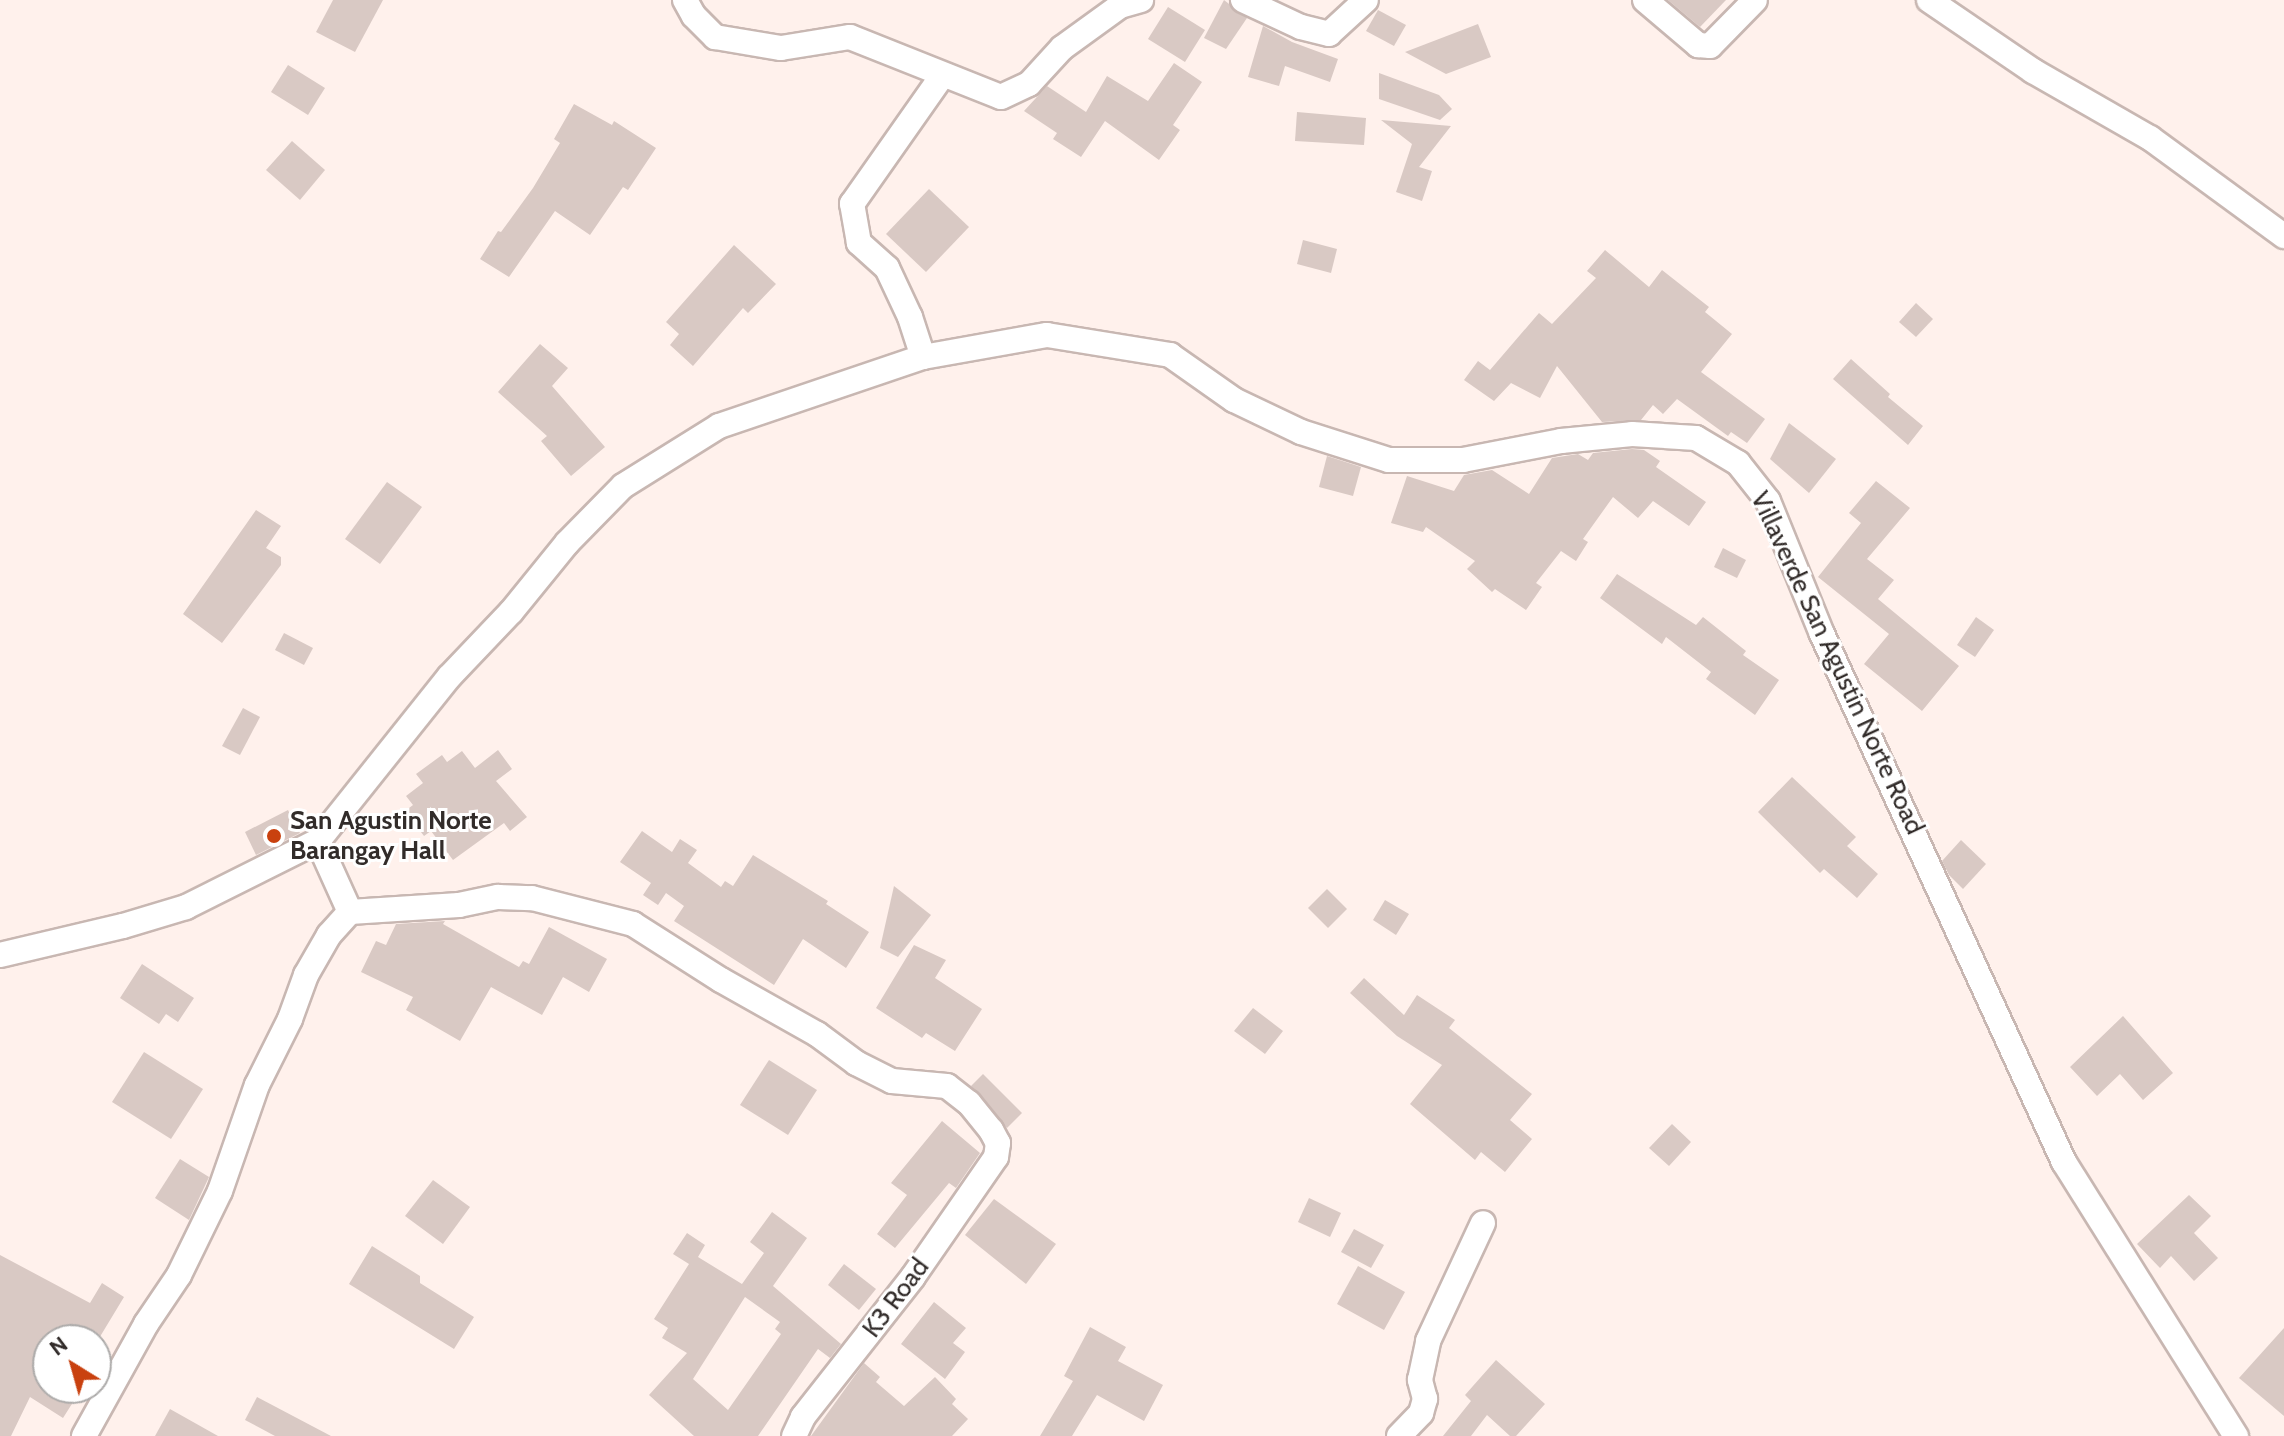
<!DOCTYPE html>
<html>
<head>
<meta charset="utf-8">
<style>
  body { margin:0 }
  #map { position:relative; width:2284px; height:1436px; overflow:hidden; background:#fff1ec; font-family:Cabin,sans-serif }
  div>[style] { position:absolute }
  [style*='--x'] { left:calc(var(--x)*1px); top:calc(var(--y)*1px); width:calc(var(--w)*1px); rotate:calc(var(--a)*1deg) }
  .building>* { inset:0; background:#d9c9c4 }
  .roads { filter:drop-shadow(2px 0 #c8b7b2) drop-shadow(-2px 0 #c8b7b2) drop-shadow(0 2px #c8b7b2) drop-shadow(0 -2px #c8b7b2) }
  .street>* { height:24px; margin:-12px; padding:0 12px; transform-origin:12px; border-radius:12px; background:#fff }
  .dots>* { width:22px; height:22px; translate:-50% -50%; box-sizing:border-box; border:4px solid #fff; border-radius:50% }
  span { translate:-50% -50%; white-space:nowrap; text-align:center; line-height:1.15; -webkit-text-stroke:6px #fff; paint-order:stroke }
  .street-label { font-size:26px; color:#322c2a }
  .poi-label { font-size:26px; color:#322c2a; font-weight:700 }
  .left { translate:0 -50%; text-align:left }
  .north { position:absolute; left:32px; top:1324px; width:80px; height:80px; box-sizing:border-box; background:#fff; border:2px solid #adabaa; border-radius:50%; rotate:323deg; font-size:22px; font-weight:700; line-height:32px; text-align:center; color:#322c2a }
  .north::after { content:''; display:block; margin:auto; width:28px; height:36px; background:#c9410f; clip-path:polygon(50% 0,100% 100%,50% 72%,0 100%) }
</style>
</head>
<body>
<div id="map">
  <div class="building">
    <div style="clip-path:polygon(333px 0,383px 0,355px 52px,316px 32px)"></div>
    <div style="clip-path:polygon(1224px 0,1247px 18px,1226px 49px,1204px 38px)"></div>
    <div style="clip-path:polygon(1668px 0,1726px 0,1700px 27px)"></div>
    <div style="clip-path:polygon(1168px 7px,1205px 30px,1185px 62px,1148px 39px)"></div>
    <div style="clip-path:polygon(1378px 10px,1406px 25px,1394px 46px,1366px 31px)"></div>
    <div style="clip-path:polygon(1478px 24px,1491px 57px,1446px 74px,1405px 52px)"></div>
    <div style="clip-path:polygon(1263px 26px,1292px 42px,1338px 59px,1330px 82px,1285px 66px,1279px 86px,1248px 77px)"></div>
    <div style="clip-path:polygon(1174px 63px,1202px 82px,1173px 125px,1180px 130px,1159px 160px,1105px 121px,1081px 157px,1053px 139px,1057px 133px,1024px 111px,1047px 86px,1086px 112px,1107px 76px,1148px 101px)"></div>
    <div style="clip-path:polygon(288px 65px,325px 88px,308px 115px,271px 92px)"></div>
    <div style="clip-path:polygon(1379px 73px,1439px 95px,1452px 109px,1440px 120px,1379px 99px)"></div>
    <div style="clip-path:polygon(574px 104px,612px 125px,614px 121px,656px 148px,628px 190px,623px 187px,590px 235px,555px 211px,509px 277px,480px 259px,498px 231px,501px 232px,533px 188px,560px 143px,554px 139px)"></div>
    <div style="clip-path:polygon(1297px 112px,1366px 118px,1364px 145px,1295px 141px)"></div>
    <div style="clip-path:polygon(1381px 120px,1451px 126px,1419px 167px,1432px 171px,1422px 201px,1396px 192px,1412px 144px)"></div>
    <div style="clip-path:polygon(292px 141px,325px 170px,300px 200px,266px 170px)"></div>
    <div style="clip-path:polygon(929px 189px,969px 227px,926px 272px,886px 234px)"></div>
    <div style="clip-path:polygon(1303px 240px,1337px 249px,1331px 273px,1297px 264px)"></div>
    <div style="clip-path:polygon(734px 245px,776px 284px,748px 313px,743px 308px,693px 366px,670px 345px,679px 334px,666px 322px)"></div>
    <div style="clip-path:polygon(1605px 250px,1649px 287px,1662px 270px,1709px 307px,1705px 312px,1732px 334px,1701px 372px,1765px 419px,1747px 443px,1731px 432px,1728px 436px,1677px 399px,1663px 414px,1653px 405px,1641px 420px,1602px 422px,1557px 366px,1540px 398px,1511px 383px,1494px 401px,1464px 380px,1478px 361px,1490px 370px,1539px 313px,1552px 324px,1596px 278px,1587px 271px)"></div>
    <div style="clip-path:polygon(1916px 303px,1933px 319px,1916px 337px,1899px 322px)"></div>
    <div style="clip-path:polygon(540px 344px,568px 368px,552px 386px,605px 447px,571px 476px,541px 441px,547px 436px,498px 392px)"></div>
    <div style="clip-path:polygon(1851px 359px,1890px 394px,1888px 397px,1923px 426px,1908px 445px,1833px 379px)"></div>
    <div style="clip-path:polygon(1789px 423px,1836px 459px,1809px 493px,1770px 459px)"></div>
    <div style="clip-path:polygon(1632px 449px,1644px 450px,1660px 461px,1656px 467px,1706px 502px,1689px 526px,1653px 501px,1638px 518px,1613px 497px,1583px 539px,1588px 542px,1576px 561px,1561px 551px,1536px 583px,1542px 587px,1526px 610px,1495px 589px,1492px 592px,1467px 569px,1475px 561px,1426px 527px,1423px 532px,1391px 523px,1407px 476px,1454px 491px,1464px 475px,1492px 470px,1529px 494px,1552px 458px,1578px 454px,1588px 460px,1593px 453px)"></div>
    <div style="clip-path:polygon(1327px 456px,1361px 467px,1353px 496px,1319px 487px)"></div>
    <div style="clip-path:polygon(1876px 481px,1910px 508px,1867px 559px,1894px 580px,1878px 599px,1959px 666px,1922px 711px,1864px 664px,1889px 634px,1818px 577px,1861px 523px,1849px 513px)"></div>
    <div style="clip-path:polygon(387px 482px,422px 507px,380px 564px,345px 539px)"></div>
    <div style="clip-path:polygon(256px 510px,281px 526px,266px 548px,281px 557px,281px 565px,222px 643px,183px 614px)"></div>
    <div style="clip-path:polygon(1723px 548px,1746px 560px,1737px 578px,1714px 567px)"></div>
    <div style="clip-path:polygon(1617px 574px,1696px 625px,1703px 617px,1746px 651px,1743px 655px,1779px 680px,1755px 715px,1706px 679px,1711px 672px,1666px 637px,1662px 644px,1600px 598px)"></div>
    <div style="clip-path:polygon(1976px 617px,1994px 630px,1975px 657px,1957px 645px)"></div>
    <div style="clip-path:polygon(284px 633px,313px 648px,304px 665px,275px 650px)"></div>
    <div style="clip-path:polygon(243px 708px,260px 717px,240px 755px,222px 746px)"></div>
    <div style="clip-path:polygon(498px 750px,512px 769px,496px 781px,527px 817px,510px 831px,504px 823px,453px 860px,431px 831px,424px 836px,405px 811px,413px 805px,406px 796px,423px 783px,416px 774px,442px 755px,447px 762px,462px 751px,475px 768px)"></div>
    <div style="clip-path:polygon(1792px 777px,1856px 837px,1847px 846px,1878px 874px,1857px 898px,1824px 869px,1820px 873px,1758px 812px)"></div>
    <div style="clip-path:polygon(288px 810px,300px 833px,256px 855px,245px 832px)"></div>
    <div style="clip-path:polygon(642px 831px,672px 852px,680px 839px,697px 850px,688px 863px,721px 887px,725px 881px,733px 886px,753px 855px,828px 901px,826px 904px,869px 932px,846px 968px,803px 939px,774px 985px,674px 921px,684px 906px,666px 893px,658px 905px,643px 895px,651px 883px,620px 862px)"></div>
    <div style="clip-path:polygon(1961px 840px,1986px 864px,1963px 889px,1949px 875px,1942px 861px)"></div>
    <div style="clip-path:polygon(894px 886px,931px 915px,898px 957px,880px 948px)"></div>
    <div style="clip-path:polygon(1327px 889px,1347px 909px,1328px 928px,1308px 908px)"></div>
    <div style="clip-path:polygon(1385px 900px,1409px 914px,1396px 935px,1373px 920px)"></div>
    <div style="clip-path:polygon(445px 921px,443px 924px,519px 967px,523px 961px,529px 964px,549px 927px,607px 959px,589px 992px,563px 977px,542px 1015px,491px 987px,460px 1041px,406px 1010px,413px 997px,361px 972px,376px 941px,386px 945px,396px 924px)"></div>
    <div style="clip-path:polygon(914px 945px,946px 960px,935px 978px,982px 1009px,955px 1051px,926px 1033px,922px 1038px,876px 1008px)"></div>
    <div style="clip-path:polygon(142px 964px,194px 998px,178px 1022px,166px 1014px,159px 1024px,120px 998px)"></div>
    <div style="clip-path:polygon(1364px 978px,1404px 1015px,1417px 995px,1455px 1020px,1449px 1028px,1532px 1094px,1510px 1120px,1532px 1139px,1505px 1172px,1481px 1152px,1475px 1160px,1410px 1104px,1442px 1065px,1397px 1036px,1350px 993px)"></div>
    <div style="clip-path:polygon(1253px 1008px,1283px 1031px,1265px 1054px,1234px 1031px)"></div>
    <div style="clip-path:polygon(2123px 1016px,2173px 1073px,2143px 1100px,2120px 1074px,2097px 1096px,2070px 1067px)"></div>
    <div style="clip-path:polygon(144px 1052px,203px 1089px,171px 1139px,112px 1102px)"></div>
    <div style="clip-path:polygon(769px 1060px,817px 1090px,788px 1135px,740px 1105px)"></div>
    <div style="clip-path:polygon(983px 1074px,1022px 1113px,1007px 1128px,971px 1086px)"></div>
    <div style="clip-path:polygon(942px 1121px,980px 1153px,956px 1188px,949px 1183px,895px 1248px,877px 1234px,907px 1195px,891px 1183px)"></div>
    <div style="clip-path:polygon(1672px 1124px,1691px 1142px,1669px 1166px,1649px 1148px)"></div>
    <div style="clip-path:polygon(180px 1159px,209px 1177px,189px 1220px,155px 1198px)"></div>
    <div style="clip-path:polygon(433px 1180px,470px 1207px,443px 1244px,405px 1216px)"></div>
    <div style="clip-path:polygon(2189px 1195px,2211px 1216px,2194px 1233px,2218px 1258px,2194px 1281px,2171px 1256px,2160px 1268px,2137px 1244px)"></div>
    <div style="clip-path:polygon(1309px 1198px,1341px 1213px,1330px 1237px,1298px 1222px)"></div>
    <div style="clip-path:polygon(994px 1199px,1056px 1244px,1026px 1284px,965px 1235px)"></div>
    <div style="clip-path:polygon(evenodd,772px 1212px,807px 1238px,773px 1286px,841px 1344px,830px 1358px,818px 1349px,758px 1436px,694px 1436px,649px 1395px,687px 1353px,662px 1338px,668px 1328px,654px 1319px,689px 1264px,673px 1254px,687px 1233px,705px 1245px,698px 1257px,742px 1284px,764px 1253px,750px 1242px,772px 1212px,745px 1297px,780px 1322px,775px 1329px,781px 1334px,728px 1410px,693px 1379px,745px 1297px)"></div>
    <div style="clip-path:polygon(1354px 1229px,1384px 1245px,1371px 1268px,1341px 1252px)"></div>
    <div style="clip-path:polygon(372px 1246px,420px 1276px,420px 1283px,474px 1317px,454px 1349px,349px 1284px)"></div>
    <div style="clip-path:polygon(0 1255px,90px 1303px,102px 1283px,124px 1297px,98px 1340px,48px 1340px,48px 1388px,82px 1388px,63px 1418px,30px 1397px,11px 1436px,0 1436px)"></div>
    <div style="clip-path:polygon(844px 1264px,876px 1289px,859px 1310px,828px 1285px)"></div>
    <div style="clip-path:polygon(1358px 1266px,1405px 1292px,1384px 1330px,1337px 1304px)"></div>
    <div style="clip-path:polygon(934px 1302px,966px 1328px,953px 1343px,965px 1352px,945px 1379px,901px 1344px)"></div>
    <div style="clip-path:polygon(1090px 1327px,1126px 1347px,1118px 1361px,1163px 1385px,1144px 1421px,1097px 1395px,1072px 1436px,1040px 1436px,1073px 1381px,1064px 1376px)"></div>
    <div style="clip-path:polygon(2284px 1328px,2284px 1416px,2239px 1378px)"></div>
    <div style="clip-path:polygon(1496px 1360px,1545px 1404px,1516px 1436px,1510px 1436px,1487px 1415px,1471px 1436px,1443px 1436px,1471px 1401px,1465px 1395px)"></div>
    <div style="clip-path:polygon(864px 1363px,880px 1377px,876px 1382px,904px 1406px,935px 1377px,956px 1399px,952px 1404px,968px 1419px,952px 1436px,811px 1436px)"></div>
    <div style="clip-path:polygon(257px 1397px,331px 1436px,275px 1436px,245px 1420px)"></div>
    <div style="clip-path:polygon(170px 1409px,218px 1436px,155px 1436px)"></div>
  </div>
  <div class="roads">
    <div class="street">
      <div style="--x:685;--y:0;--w:18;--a:61"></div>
      <div style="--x:694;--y:16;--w:30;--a:45"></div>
      <div style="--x:715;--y:37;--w:67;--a:9.5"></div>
      <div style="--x:781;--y:48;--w:70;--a:-9.1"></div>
      <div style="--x:850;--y:37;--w:162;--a:21.7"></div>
      <div style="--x:1001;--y:97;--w:31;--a:-25"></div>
      <div style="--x:1029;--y:84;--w:49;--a:-47.5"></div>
      <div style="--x:1062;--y:48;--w:72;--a:-35.9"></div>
      <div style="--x:1120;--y:6;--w:22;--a:-16"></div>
      <div style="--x:1243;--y:0;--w:64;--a:25"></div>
      <div style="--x:1301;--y:27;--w:29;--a:14"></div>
      <div style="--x:1329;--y:34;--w:50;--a:-42.6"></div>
      <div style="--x:1645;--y:0;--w:70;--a:40.3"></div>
      <div style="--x:1698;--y:45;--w:12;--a:5"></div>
      <div style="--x:1710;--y:46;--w:64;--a:-45.6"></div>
      <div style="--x:1929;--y:0;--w:126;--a:34.3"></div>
      <div style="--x:2033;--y:71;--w:135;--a:29.8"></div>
      <div style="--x:2150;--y:138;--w:166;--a:36.2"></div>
      <div style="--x:923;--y:357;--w:42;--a:-108"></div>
      <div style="--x:910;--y:317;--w:54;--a:-115.1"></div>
      <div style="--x:887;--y:268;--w:38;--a:-138"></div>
      <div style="--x:859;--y:243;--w:40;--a:-100"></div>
      <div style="--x:852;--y:204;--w:156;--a:-54.9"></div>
      <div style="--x:350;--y:912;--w:109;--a:-3.7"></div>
      <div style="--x:459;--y:905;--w:40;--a:-12"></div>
      <div style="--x:498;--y:897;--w:34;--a:2"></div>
      <div style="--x:532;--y:898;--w:104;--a:14.4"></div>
      <div style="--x:633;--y:924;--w:104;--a:32.5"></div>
      <div style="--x:721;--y:980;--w:110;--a:29.4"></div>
      <div style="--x:817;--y:1034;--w:49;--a:36.6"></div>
      <div style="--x:856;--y:1063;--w:40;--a:26.6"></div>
      <div style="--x:892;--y:1081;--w:55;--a:5.2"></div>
      <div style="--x:947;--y:1086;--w:28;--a:38"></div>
      <div style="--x:969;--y:1103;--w:35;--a:51"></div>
      <div style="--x:991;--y:1130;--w:15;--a:62"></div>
      <div style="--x:998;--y:1143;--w:14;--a:98"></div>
      <div style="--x:996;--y:1157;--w:146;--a:124.7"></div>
      <div style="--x:913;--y:1277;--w:178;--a:128.2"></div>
      <div style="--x:803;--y:1417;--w:21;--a:115"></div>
      <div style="--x:0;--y:955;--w:126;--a:-13.3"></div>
      <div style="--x:123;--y:926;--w:66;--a:-16.8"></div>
      <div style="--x:186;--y:907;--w:148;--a:-26.6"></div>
      <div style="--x:318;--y:841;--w:210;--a:-51.4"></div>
      <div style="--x:449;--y:677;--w:90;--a:-46.4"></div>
      <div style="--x:511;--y:612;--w:89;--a:-50.9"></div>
      <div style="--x:567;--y:543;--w:80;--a:-45.5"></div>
      <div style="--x:623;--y:486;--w:113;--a:-32"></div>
      <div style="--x:719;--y:426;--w:215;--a:-18.7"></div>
      <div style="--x:923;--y:357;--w:126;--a:-10.1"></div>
      <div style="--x:1047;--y:335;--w:125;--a:9.2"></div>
      <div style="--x:1170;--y:355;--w:78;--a:35.1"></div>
      <div style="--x:1234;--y:400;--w:74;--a:25.5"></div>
      <div style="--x:1301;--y:432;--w:92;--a:17.7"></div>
      <div style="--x:1389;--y:460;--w:74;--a:0"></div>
      <div style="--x:1463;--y:460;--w:100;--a:-11"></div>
      <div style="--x:1561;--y:441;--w:71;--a:-5.6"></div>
      <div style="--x:1632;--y:434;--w:64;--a:3.6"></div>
      <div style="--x:1696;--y:438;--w:49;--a:30.8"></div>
      <div style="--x:1738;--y:463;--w:48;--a:51.7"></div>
      <div style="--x:1768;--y:501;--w:144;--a:67.9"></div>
      <div style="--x:1822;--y:634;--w:581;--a:65.38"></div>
      <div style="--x:2064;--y:1162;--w:324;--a:57.9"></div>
      <div style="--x:84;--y:1436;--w:128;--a:-61"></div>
      <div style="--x:146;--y:1324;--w:59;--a:-56"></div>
      <div style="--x:179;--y:1275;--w:93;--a:-64"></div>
      <div style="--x:220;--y:1191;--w:112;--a:-70.8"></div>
      <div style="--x:257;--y:1085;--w:74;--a:-63.4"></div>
      <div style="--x:290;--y:1019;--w:47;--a:-70"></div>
      <div style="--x:306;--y:975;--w:46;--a:-60.1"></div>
      <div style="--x:329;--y:935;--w:31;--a:-48"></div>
      <div style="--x:350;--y:912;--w:78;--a:-114.3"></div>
      <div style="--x:1399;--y:1436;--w:32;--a:-46"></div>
      <div style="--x:1421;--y:1413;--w:15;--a:-74"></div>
      <div style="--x:1425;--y:1399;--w:20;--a:-105"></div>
      <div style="--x:1420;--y:1380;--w:40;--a:-78"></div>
      <div style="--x:1428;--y:1341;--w:130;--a:-65"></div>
    </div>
  </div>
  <div class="dots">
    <div style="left:274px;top:836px;background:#c9410f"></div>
  </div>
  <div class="street-label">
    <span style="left:1837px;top:663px;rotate:65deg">Villaverde San Agustin Norte Road</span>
    <span style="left:896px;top:1298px;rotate:-53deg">K3 Road</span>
  </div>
  <div class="poi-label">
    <span class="left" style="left:290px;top:836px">San Agustin Norte<br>Barangay Hall</span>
  </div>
  <div class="north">N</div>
</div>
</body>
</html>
